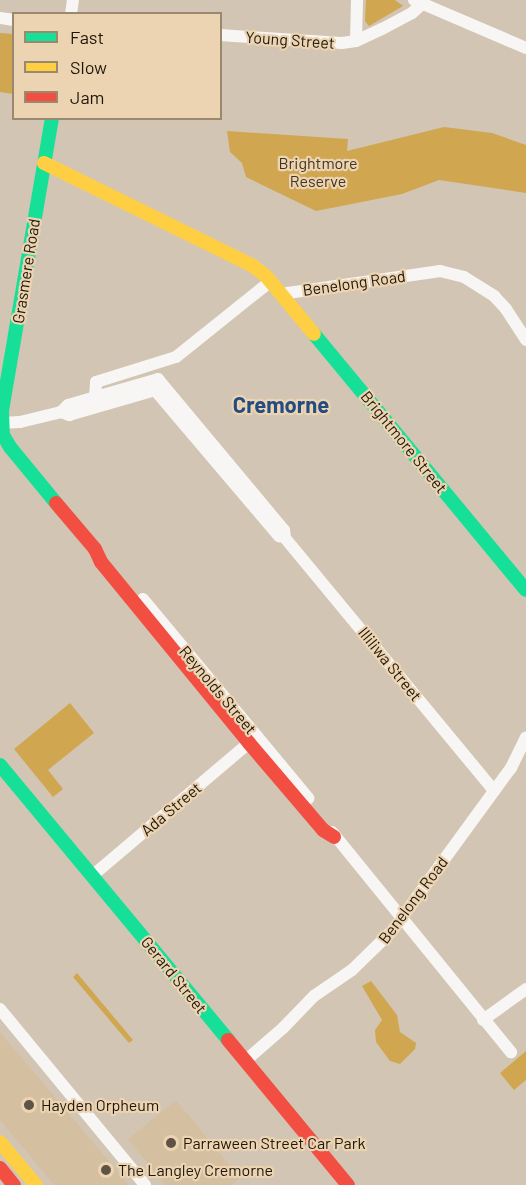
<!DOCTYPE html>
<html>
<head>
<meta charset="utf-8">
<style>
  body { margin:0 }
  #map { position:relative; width:526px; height:1185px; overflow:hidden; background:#d2c5b3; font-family:Barlow,sans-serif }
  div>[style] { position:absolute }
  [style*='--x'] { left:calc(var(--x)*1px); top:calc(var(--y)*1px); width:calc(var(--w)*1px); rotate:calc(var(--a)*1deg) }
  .built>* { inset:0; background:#d5bfa1 }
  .green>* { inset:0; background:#d1a651 }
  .street>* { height:12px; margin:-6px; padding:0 6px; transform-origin:6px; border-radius:6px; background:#f8f6f4 }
  .fast>* { height:14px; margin:-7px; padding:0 7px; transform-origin:7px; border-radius:7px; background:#16e098 }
  .slow>* { height:14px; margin:-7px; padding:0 7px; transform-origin:7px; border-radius:7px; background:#ffcf43 }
  .jam>* { height:14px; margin:-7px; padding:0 7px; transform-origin:7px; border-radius:7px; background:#f24e42 }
  .dots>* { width:16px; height:16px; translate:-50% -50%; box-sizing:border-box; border:3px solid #ecd4b2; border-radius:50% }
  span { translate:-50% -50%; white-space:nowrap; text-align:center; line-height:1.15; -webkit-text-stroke:4.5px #ecd4b2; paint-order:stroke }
  .street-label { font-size:16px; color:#1f160a }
  .park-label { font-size:16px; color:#423420 }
  .poi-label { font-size:16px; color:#1f160a }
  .left { translate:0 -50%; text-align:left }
  .district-label { font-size:22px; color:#234d82; font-weight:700 }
  .legend { position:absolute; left:12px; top:12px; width:210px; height:108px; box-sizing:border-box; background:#ecd4b2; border:2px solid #9a886f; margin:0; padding:8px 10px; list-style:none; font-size:18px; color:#1f160a }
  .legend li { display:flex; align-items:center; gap:12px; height:30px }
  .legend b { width:30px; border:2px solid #9a886f }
</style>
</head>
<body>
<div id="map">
  <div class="built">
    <div style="clip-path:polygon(0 1032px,129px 1185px,54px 1185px,0 1120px)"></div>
    <div style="clip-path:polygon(176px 1100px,240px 1178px,232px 1185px,165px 1185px,128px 1139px)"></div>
  </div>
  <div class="green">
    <div style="clip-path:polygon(366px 0,395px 0,403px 6px,369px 26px,365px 21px)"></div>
    <div style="clip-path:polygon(0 33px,13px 34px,13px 94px,0 92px)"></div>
    <div style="clip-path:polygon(444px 127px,492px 133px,526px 145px,526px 193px,439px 180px,402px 194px,316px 211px,246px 177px,242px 163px,230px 152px,227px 131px,348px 139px,347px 151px)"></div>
    <div style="clip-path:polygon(70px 703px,94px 733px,48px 770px,63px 789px,53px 797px,14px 749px)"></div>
    <div style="clip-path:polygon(77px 973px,133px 1040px,129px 1043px,73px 977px)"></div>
    <div style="clip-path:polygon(371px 981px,397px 1015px,400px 1032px,416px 1043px,415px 1049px,400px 1064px,390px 1061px,376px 1042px,375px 1030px,382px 1020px,362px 986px)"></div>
    <div style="clip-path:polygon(526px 1051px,526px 1080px,514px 1090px,500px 1073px)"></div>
  </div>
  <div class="street">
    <div style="--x:414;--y:0;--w:122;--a:23.2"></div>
    <div style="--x:71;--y:14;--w:14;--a:-82"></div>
    <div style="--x:0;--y:18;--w:14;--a:8"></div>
    <div style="--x:220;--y:35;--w:122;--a:3.8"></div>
    <div style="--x:342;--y:43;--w:14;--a:-8"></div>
    <div style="--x:356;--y:41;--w:29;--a:-25"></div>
    <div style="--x:382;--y:29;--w:34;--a:-28"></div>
    <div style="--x:412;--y:13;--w:13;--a:-42"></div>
    <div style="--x:356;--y:41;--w:41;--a:-88.6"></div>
    <div style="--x:281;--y:294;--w:161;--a:-8.2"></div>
    <div style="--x:440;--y:271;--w:25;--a:14"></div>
    <div style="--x:464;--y:277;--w:36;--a:32"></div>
    <div style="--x:494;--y:296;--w:18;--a:47"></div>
    <div style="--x:506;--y:309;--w:37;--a:57"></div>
    <div style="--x:95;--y:398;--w:16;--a:-86"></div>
    <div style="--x:96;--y:382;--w:84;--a:-17.4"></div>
    <div style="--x:176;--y:357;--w:122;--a:-38.7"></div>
    <div style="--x:61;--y:412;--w:10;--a:-45"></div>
    <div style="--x:68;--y:405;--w:94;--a:-16.1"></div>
    <div style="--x:158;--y:379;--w:197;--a:50.2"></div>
    <div style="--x:284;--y:530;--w:8;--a:83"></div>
    <div style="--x:285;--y:538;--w:328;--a:50.4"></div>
    <div style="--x:1;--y:423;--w:19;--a:-3"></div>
    <div style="--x:20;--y:422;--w:42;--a:-13.7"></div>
    <div style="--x:61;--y:412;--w:9;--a:21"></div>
    <div style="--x:69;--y:415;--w:90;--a:-16.2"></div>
    <div style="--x:155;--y:390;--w:192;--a:49.7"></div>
    <div style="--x:143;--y:599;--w:259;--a:50.3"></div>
    <div style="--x:332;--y:832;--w:284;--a:50.9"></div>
    <div style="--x:92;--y:876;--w:206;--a:-40.3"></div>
    <div style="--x:0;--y:1009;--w:228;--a:50.5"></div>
    <div style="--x:483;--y:1020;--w:53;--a:-35.8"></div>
    <div style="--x:245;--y:1061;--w:50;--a:-41"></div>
    <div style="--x:283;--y:1028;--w:45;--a:-45.9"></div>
    <div style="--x:314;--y:996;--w:46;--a:-34.4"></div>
    <div style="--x:352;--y:970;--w:56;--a:-44.3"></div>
    <div style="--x:392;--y:931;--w:202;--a:-53.9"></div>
    <div style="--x:511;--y:768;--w:34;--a:-64"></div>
  </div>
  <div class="fast">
    <div style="--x:52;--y:118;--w:297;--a:99.7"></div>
    <div style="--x:2;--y:411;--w:24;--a:88"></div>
    <div style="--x:3;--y:435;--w:14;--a:60"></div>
    <div style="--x:10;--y:447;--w:72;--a:50.6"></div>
    <div style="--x:314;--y:334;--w:332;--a:50.4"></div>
    <div style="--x:0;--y:765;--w:357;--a:50.3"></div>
  </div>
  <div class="slow">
    <div style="--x:44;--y:163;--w:233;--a:26.2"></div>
    <div style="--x:253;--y:266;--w:16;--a:38"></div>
    <div style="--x:266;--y:276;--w:75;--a:50.4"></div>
    <div style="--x:0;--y:1142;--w:56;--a:50.1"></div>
  </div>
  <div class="jam">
    <div style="--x:56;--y:503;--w:60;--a:49.7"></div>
    <div style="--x:95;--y:549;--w:14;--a:65"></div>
    <div style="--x:101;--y:562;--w:234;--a:50.7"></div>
    <div style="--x:249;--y:743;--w:114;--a:49.6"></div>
    <div style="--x:323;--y:830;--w:13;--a:32"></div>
    <div style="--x:228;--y:1040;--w:188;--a:50.4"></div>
    <div style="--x:0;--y:1168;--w:22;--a:51"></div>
  </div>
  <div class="dots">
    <div style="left:29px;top:1105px;background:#5e5345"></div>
    <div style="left:171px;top:1143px;background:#5e5345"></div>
    <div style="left:106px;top:1170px;background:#5e5345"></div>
  </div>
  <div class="street-label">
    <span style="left:290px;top:40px;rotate:4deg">Young Street</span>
    <span style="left:26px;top:271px;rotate:-81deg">Grasmere Road</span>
    <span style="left:354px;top:283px;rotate:-8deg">Benelong Road</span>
    <span style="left:404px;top:442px;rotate:51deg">Brightmore Street</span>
    <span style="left:390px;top:664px;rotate:51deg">Illiliwa Street</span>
    <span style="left:218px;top:690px;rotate:50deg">Reynolds Street</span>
    <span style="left:171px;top:809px;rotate:-40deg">Ada Street</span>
    <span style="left:413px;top:900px;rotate:-53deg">Benelong Road</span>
    <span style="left:174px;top:975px;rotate:51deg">Gerard Street</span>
  </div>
  <div class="park-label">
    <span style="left:318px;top:172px">Brightmore<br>Reserve</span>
  </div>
  <div class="poi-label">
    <span class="left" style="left:41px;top:1105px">Hayden Orpheum</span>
    <span class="left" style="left:183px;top:1143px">Parraween Street Car Park</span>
    <span class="left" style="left:118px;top:1170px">The Langley Cremorne</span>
  </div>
  <div class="district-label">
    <span style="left:281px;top:405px">Cremorne</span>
  </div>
  <ul class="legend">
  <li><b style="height:8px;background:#16e098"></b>Fast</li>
  <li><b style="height:8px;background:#ffcf43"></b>Slow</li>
  <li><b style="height:8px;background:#f24e42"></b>Jam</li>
  </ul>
</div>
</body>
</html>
